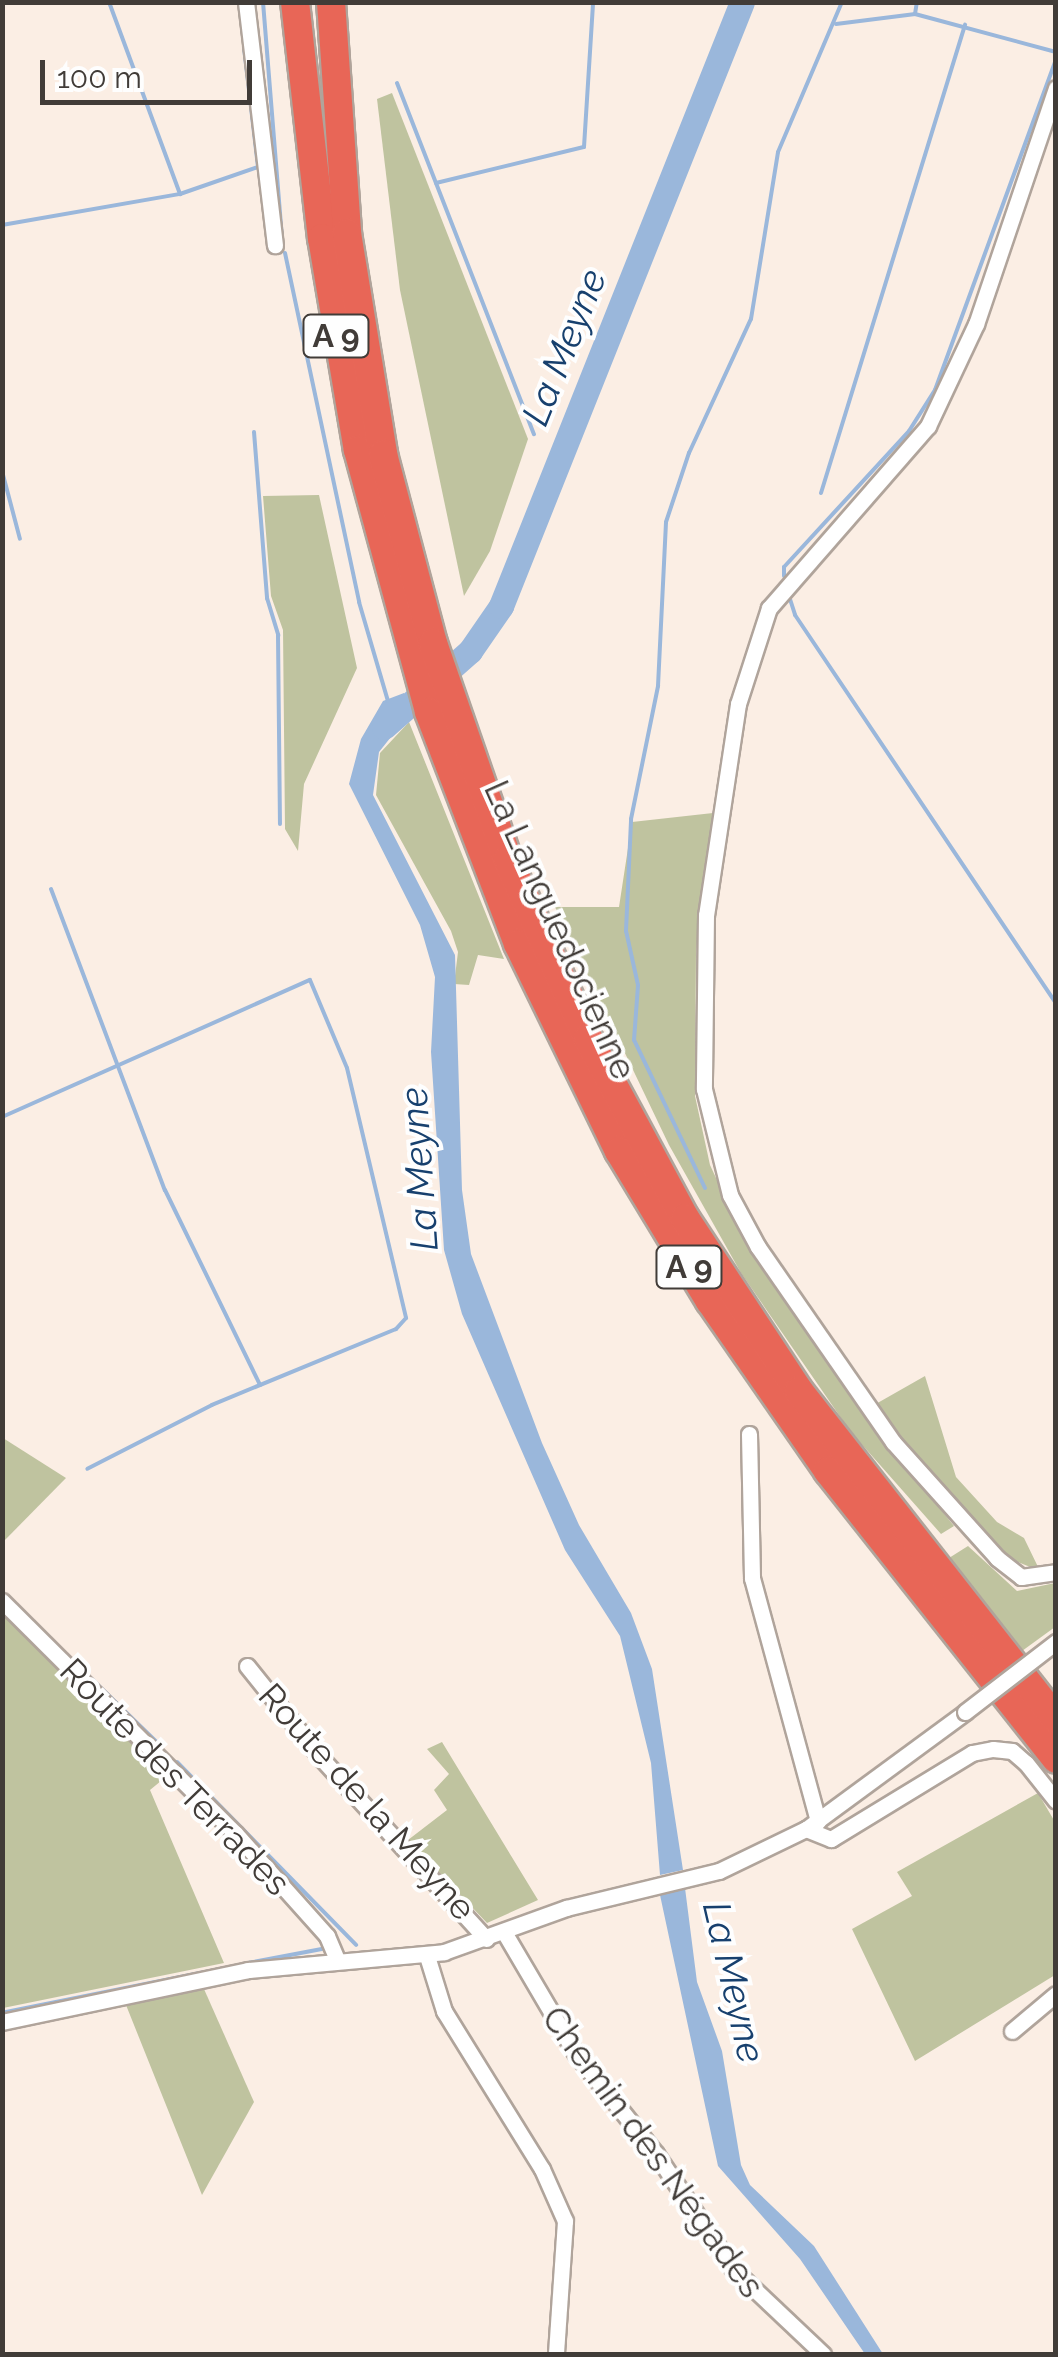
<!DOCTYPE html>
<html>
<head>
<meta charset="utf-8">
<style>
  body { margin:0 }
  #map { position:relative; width:1058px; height:2357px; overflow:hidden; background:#fbeee4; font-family:Raleway,sans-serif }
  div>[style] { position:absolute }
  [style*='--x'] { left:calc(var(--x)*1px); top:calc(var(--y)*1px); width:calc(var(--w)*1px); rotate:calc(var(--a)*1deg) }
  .green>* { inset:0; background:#bfc39f }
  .water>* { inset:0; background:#9ab7db }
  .stream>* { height:4px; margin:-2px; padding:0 2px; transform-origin:2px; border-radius:2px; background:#9ab7db }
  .river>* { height:25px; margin:-12.5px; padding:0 12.5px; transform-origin:12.5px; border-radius:12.5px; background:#9ab7db }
  .roads { filter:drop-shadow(2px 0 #b0a49b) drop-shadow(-2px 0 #b0a49b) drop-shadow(0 2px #b0a49b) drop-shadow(0 -2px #b0a49b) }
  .street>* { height:15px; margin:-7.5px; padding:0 7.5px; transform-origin:7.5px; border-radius:7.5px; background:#fff }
  .highway>* { height:28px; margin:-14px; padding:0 14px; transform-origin:14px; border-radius:14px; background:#e86657 }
  .bridges { filter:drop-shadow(2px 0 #b0a49b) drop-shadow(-2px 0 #b0a49b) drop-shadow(0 2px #b0a49b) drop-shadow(0 -2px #b0a49b) }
  .street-bridge>* { height:15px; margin:-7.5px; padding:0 7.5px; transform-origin:7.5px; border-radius:7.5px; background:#fff }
  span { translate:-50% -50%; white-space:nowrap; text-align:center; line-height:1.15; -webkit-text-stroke:8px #fefefe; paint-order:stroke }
  .shield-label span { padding:2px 8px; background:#fefefe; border:2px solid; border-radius:8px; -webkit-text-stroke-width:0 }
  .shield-label { font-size:32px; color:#413c38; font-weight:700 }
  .street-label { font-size:35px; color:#413c38 }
  .water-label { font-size:38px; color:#17406e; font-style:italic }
  .frame { position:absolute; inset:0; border:5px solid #413c38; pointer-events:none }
  .scale { position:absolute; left:40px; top:60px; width:212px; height:45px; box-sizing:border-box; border:5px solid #413c38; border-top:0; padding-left:12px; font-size:30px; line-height:35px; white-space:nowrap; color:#413c38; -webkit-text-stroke:8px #fefefe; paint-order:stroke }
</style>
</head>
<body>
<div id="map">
  <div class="green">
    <div style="clip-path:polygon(392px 93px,528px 439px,490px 551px,464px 596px,400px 290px,377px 99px)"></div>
    <div style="clip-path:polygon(319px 495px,357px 668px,304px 784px,298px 851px,285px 829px,283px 630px,271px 596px,263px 496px)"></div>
    <div style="clip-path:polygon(409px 722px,504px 959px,478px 955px,469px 985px,454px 984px,458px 952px,451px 931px,376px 795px,380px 753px)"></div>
    <div style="clip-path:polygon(713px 813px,696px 952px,695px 1096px,710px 1165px,749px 1249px,864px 1415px,954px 1526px,941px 1534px,850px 1431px,741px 1273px,669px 1145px,555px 907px,619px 907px,632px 822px)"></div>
    <div style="clip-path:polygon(925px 1376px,956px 1477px,997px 1522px,1024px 1538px,1040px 1571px,1001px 1555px,874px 1405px)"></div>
    <div style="clip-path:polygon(3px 1438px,66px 1478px,3px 1542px)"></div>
    <div style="clip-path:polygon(968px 1546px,1017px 1591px,1055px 1583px,1055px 1627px,1022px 1651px,949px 1558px)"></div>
    <div style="clip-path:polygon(2px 1610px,167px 1776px,150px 1790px,224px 1963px,3px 2008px)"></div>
    <div style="clip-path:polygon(442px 1742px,538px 1900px,487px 1923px,408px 1840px,447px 1810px,434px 1790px,449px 1774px,427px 1749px)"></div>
    <div style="clip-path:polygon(1038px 1793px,1055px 1822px,1055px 1975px,915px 2061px,852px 1929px,912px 1896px,897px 1872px)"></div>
    <div style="clip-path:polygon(204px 1989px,254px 2102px,202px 2195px,126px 2005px)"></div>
  </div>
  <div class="water">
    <div style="clip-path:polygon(404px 693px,410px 713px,379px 752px,373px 795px,455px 955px,462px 1190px,471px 1254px,542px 1443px,579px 1525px,631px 1613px,652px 1669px,683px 1870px,660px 1875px,651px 1763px,620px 1636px,565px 1550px,462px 1314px,444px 1250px,431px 1052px,435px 977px,420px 925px,349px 784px,361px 739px,383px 701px)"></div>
    <div style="clip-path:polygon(685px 1888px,697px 1982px,722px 2051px,741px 2165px,750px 2185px,814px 2246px,883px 2354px,865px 2354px,800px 2259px,718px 2166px,660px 1895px)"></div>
  </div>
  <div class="stream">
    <div style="--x:109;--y:2;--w:205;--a:69.7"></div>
    <div style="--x:263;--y:2;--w:236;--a:85.4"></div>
    <div style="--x:915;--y:14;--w:12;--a:-81"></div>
    <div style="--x:836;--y:24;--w:80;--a:-7.2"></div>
    <div style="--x:915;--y:14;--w:146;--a:15.1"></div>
    <div style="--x:397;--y:83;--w:377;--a:68.7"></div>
    <div style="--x:436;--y:183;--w:152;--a:-13.7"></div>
    <div style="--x:584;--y:147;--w:145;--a:-86.4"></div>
    <div style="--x:2;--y:225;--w:181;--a:-9.9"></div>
    <div style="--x:180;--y:194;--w:83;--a:-19.1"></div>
    <div style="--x:258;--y:167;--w:121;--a:-96.7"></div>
    <div style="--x:285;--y:253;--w:357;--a:78"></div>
    <div style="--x:359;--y:602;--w:103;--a:73.7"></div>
    <div style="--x:254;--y:432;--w:167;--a:85.5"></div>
    <div style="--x:267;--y:598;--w:39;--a:73"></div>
    <div style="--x:278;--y:635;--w:189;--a:89.4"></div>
    <div style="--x:2;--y:471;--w:70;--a:75.2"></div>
    <div style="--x:821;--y:493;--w:490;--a:-72.9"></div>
    <div style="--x:784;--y:576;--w:9;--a:-90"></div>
    <div style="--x:784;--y:567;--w:185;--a:-47.4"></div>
    <div style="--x:909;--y:431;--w:49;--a:-57.6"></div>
    <div style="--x:935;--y:390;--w:352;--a:-69.9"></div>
    <div style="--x:789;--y:596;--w:20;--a:72"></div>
    <div style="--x:795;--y:615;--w:468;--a:56.1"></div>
    <div style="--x:51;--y:889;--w:322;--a:69.3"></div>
    <div style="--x:165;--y:1190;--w:217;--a:64"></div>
    <div style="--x:2;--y:1117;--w:337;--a:-24"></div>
    <div style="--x:310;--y:980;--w:95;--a:67.2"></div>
    <div style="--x:347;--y:1068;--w:257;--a:76.7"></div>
    <div style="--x:406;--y:1318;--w:15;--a:132"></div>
    <div style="--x:396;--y:1329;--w:199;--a:157.6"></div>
    <div style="--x:212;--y:1405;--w:140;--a:152.9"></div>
    <div style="--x:705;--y:1188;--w:164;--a:-115.6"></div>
    <div style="--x:634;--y:1040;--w:55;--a:-85.8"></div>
    <div style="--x:638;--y:985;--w:55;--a:-102.5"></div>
    <div style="--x:626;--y:931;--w:112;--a:-87.4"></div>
    <div style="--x:631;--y:819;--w:136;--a:-78.5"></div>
    <div style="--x:658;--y:686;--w:164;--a:-87.2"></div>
    <div style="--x:666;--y:522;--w:73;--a:-71.6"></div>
    <div style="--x:689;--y:453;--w:148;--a:-65.2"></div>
    <div style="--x:751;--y:319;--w:169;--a:-80.8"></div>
    <div style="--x:778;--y:152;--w:163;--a:-66.9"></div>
    <div style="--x:68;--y:1656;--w:128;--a:44.1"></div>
    <div style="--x:177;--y:1762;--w:256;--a:45.6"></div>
    <div style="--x:248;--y:1963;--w:75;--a:-10.7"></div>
    <div style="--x:6;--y:2012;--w:222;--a:-11.4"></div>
  </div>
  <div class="river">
    <div style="--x:384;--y:727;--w:115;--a:-41.5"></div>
    <div style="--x:470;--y:651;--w:55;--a:-55.4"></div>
    <div style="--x:501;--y:606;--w:650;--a:-68.25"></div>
  </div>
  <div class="roads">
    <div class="street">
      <div style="--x:246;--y:2;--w:245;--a:83.2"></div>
      <div style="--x:1056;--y:88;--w:249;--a:108.7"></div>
      <div style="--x:976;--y:324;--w:113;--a:115.2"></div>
      <div style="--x:928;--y:426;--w:242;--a:131.1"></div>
      <div style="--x:769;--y:608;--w:101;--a:107.9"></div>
      <div style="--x:738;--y:704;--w:213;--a:98.6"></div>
      <div style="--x:706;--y:915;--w:174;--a:90.7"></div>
      <div style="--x:704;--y:1089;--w:109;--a:76.2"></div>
      <div style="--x:730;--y:1195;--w:59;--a:61.7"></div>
      <div style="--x:758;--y:1247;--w:237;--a:55.3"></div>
      <div style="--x:893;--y:1442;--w:156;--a:48.1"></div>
      <div style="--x:997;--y:1558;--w:31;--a:38"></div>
      <div style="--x:1021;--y:1577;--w:35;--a:-8"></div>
      <div style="--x:749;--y:1434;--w:144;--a:88.8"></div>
      <div style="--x:752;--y:1578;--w:252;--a:74.8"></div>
      <div style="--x:2;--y:1601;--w:329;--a:44.9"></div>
      <div style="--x:235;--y:1833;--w:138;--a:48.2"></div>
      <div style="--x:327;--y:1936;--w:26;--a:67"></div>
      <div style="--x:247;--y:1666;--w:118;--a:51.2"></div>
      <div style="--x:321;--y:1758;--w:245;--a:47.6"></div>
      <div style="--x:806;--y:1829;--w:27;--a:22"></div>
      <div style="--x:831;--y:1839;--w:165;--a:-31.4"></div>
      <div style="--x:972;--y:1753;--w:21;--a:-11"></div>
      <div style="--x:993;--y:1749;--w:19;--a:6"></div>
      <div style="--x:1012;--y:1751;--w:18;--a:41"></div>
      <div style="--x:1026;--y:1763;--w:48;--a:51.7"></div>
      <div style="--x:504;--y:1932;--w:142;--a:59.5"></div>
      <div style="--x:576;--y:2054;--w:128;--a:51.3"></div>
      <div style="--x:656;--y:2154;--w:138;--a:56.2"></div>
      <div style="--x:733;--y:2269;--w:124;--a:43.4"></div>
      <div style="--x:427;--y:1956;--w:58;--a:72.8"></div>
      <div style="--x:444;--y:2011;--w:186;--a:58.2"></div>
      <div style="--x:542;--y:2169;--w:57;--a:66.1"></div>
      <div style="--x:565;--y:2221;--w:133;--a:93.9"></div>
      <div style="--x:2;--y:2022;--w:251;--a:-11.9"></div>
      <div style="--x:248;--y:1970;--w:197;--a:-5.2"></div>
      <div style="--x:444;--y:1952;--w:130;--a:-19.8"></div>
      <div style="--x:566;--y:1908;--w:157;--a:-13.6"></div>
      <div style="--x:719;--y:1871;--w:97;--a:-25.8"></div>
      <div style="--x:806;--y:1829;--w:197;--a:-36.3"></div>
      <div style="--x:1012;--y:2031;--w:57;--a:-40.1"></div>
    </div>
    <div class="highway">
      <div style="--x:295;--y:2;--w:238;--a:83.5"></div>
      <div style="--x:322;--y:238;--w:215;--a:80.4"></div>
      <div style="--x:358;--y:450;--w:271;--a:74.8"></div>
      <div style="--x:429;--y:712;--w:248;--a:69"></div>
      <div style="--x:518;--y:944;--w:230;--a:64"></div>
      <div style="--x:619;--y:1151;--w:175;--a:58.8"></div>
      <div style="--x:710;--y:1301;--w:207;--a:55.2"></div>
      <div style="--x:828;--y:1471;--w:367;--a:51.6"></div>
      <div style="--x:331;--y:2;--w:232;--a:86"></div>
      <div style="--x:347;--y:233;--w:224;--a:80.7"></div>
      <div style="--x:383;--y:454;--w:196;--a:75.2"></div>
      <div style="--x:433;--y:643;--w:230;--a:70.9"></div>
      <div style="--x:508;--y:860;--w:195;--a:65.8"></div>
      <div style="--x:588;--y:1038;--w:204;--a:61.7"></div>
      <div style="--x:685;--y:1218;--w:207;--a:56.6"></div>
      <div style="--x:799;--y:1391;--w:417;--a:51.9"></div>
    </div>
  </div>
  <div class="bridges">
    <div class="street-bridge">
      <div style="--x:965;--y:1712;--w:115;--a:-37.6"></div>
    </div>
  </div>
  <div class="shield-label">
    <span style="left:336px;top:336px">A 9</span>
    <span style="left:689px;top:1267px">A 9</span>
  </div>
  <div class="street-label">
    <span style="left:560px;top:930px;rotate:66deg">La Languedocienne</span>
    <span style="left:175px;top:1777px;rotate:46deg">Route des Terrades</span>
    <span style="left:367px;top:1802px;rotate:48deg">Route de la Meyne</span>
    <span style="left:653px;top:2152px;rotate:54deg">Chemin des Négades</span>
  </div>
  <div class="water-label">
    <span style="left:564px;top:347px;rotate:-68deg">La Meyne</span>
    <span style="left:419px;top:1169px;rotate:-94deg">La Meyne</span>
    <span style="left:734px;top:1982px;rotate:77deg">La Meyne</span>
  </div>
  <div class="frame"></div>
  <div class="scale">100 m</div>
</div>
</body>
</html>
